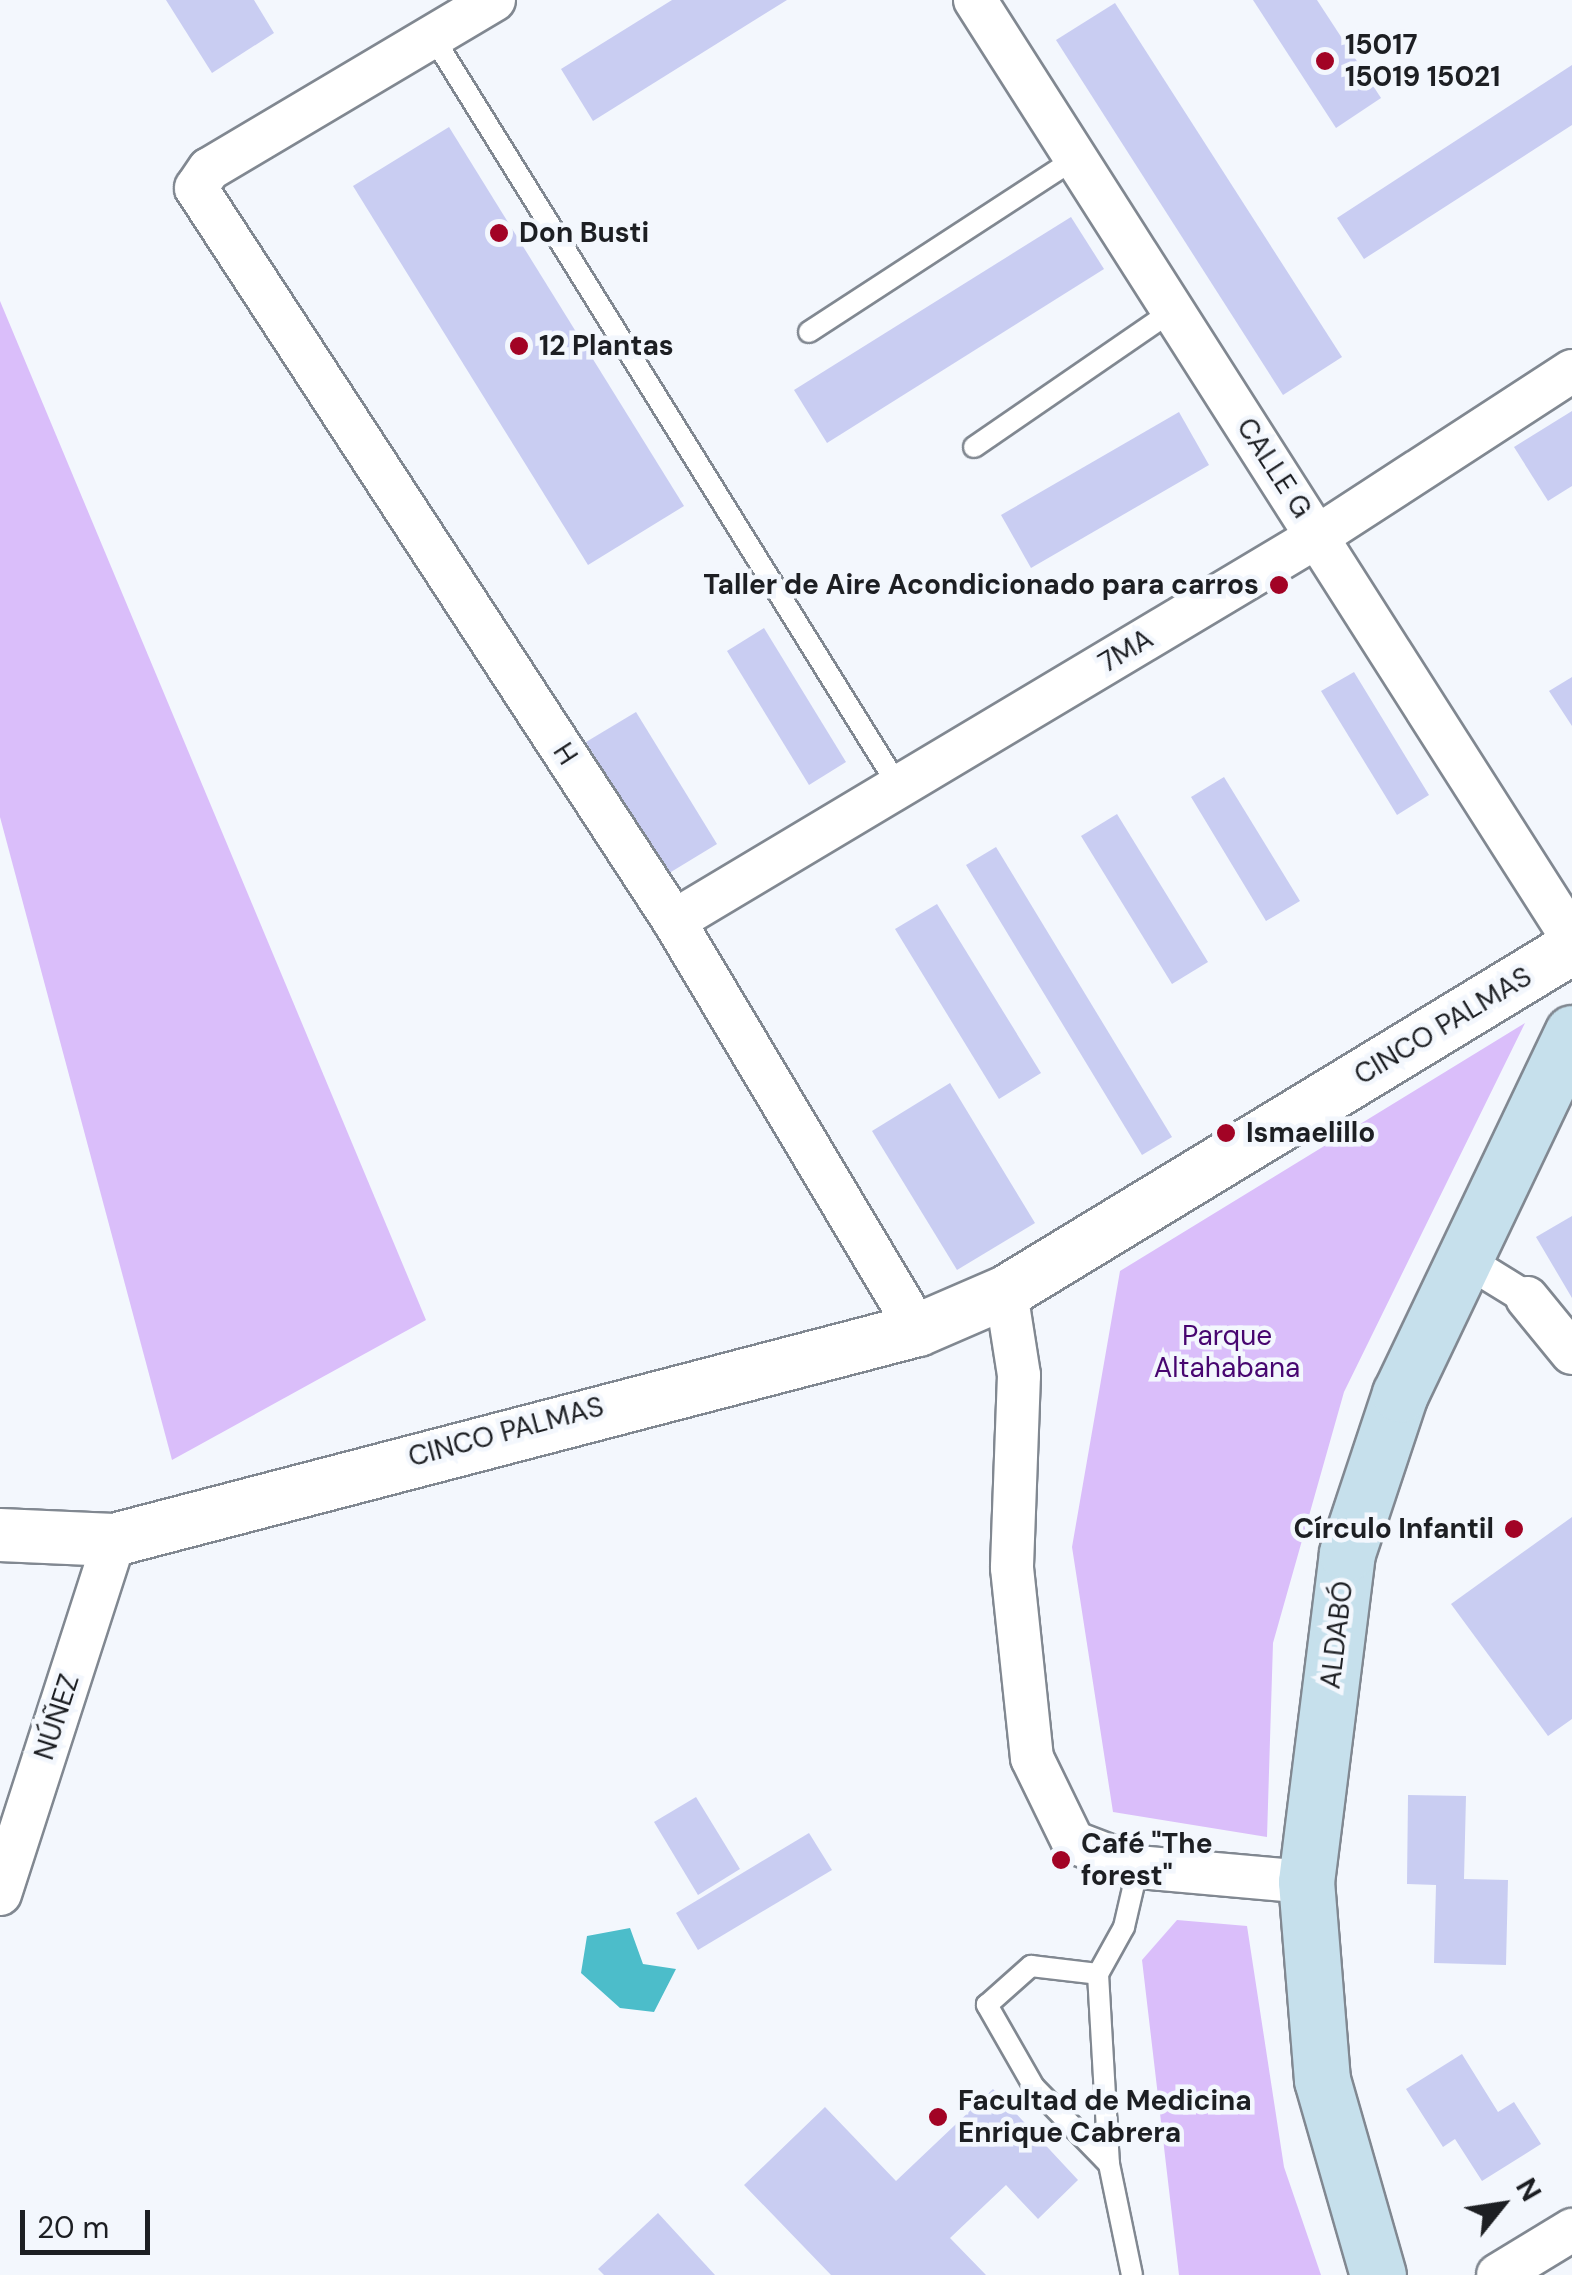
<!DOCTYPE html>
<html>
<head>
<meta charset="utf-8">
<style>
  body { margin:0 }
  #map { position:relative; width:1572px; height:2275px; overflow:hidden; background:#f3f7fd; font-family:"DM Sans",sans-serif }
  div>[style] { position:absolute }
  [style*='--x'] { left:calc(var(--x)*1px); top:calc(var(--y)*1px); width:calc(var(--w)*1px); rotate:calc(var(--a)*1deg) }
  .green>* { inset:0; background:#dabefa }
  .water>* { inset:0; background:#4cbdca }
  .building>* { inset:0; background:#c9cdf2 }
  .roads { filter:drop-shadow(2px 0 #818891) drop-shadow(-2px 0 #818891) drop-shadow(0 2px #818891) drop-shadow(0 -2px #818891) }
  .service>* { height:20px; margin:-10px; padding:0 10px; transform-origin:10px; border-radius:10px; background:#fff }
  .pedestrian>* { height:32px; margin:-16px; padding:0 16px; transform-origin:16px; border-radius:16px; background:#fff }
  .minor>* { height:42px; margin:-21px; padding:0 21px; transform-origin:21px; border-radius:21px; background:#fff }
  .tertiary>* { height:52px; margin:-26px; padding:0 26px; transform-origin:26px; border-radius:26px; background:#fff }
  .secondary>* { height:55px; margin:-27.5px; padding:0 27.5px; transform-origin:27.5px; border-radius:27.5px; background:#c6e0ec }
  .dots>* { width:28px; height:28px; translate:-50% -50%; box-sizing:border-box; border:5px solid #f3f7fd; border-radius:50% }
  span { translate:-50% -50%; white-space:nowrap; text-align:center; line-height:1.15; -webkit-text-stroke:9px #f3f7fd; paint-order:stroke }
  .poi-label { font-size:28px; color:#1d1f23; font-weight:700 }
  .left { translate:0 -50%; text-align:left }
  .right { translate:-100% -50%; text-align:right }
  .street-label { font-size:28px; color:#1d1f23 }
  .park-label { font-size:28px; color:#470670 }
  .north { position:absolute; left:1452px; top:2155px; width:100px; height:100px; -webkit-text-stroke:8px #f3f7fd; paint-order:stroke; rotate:60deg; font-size:28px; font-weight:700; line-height:40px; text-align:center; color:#1d1f23 }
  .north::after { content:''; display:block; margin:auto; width:35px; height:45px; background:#1d1f23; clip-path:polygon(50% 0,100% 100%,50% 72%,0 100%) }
  .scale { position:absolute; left:20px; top:2210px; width:130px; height:45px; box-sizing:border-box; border:5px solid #1d1f23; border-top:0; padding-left:12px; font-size:30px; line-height:35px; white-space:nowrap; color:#1d1f23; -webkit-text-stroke:8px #f3f7fd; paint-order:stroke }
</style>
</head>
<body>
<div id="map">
  <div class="green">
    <div style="clip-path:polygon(0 301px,426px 1320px,172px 1460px,0 817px)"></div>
    <div style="clip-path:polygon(1525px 1023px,1344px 1392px,1273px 1643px,1267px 1837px,1113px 1812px,1072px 1547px,1120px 1271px)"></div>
    <div style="clip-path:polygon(1177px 1920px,1247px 1926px,1284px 2167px,1321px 2275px,1179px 2275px,1142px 1960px)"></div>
  </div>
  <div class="water">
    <div style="clip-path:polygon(630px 1928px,643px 1964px,676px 1969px,654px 2012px,620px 2008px,581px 1973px,587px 1936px)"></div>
  </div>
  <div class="building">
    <div style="clip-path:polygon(166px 0,254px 0,274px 33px,212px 73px)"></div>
    <div style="clip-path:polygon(672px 0,787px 0,593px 121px,561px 69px)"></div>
    <div style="clip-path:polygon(1253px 0,1317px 0,1381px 98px,1336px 128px)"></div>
    <div style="clip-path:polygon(1115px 3px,1342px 357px,1283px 395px,1056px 40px)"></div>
    <div style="clip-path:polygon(1572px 65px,1572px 125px,1364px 259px,1337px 218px)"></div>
    <div style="clip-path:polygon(449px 127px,684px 506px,588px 565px,353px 186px)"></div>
    <div style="clip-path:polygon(1071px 217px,1104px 269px,827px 443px,794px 390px)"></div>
    <div style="clip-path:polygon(1572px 411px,1572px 486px,1548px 501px,1514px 447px)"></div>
    <div style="clip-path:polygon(1179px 412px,1209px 465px,1031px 568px,1001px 515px)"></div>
    <div style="clip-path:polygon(764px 628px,846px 762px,809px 785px,727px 651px)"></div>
    <div style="clip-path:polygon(1354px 672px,1429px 795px,1397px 815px,1321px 691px)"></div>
    <div style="clip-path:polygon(1572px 677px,1572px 726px,1549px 691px)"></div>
    <div style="clip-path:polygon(636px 712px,717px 844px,666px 875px,586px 742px)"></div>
    <div style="clip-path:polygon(1224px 777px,1300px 901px,1266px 921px,1191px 797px)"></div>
    <div style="clip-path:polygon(1117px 814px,1208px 962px,1172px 984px,1081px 836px)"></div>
    <div style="clip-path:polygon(996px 847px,1172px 1137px,1142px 1155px,966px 865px)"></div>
    <div style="clip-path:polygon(937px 904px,1041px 1073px,999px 1099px,895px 929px)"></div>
    <div style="clip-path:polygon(950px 1083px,1035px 1223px,957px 1270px,872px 1131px)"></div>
    <div style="clip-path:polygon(1572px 1216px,1572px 1298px,1536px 1237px)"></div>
    <div style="clip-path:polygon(1572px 1517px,1572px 1719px,1548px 1736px,1451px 1604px)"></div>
    <div style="clip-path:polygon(1408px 1795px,1466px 1796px,1464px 1879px,1508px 1880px,1506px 1965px,1434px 1963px,1436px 1885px,1407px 1884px)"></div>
    <div style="clip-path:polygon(696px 1797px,740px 1869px,698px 1895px,654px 1822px)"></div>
    <div style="clip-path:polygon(809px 1833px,832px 1870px,698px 1950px,676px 1913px)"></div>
    <div style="clip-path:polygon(1462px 2054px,1498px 2112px,1514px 2102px,1541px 2144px,1482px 2181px,1455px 2139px,1443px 2147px,1406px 2089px)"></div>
    <div style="clip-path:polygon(993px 2089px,1078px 2180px,1038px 2219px,1006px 2185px,950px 2238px,986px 2275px,831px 2275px,744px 2185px,825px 2107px,896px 2181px)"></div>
    <div style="clip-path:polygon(658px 2213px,715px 2275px,604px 2275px,598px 2269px)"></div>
  </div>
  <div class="roads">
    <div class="service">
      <div style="--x:433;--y:37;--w:883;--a:58.15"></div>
      <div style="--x:809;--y:332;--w:319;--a:-33.1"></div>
      <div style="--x:974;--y:447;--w:242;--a:-34.5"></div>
      <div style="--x:1098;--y:1974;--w:190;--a:86.7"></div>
      <div style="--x:1109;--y:2164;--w:107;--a:-134.2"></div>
      <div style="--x:1034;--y:2087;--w:95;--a:-119.8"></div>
      <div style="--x:987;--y:2005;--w:59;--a:-41.6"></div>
      <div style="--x:1031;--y:1966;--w:67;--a:6.8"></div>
      <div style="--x:1098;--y:1974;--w:54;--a:-61"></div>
      <div style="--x:1124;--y:1927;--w:62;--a:-76.9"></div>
      <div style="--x:1109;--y:2164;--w:113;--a:78.3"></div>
    </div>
    <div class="pedestrian">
      <div style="--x:1462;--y:1258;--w:76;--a:31.6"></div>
    </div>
    <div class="minor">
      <div style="--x:494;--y:0;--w:331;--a:149.3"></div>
      <div style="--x:209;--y:169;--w:23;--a:124"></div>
      <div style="--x:196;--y:188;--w:875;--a:56.89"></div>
      <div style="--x:674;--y:921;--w:476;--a:59.2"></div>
      <div style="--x:975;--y:0;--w:1112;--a:57.52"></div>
      <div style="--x:674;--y:921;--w:750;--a:-30.87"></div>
      <div style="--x:1318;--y:536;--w:303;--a:-33"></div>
      <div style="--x:1006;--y:1292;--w:84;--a:81.1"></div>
      <div style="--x:1019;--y:1375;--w:193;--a:92.1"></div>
      <div style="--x:1012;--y:1568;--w:191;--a:84"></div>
      <div style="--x:1032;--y:1758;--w:93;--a:64"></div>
      <div style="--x:1073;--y:1842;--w:70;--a:21"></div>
      <div style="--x:1138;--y:1867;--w:169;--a:5.1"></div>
      <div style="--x:1527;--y:1298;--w:71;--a:50.7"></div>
      <div style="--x:0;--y:1894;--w:372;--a:-72.1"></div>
      <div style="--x:1498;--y:2275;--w:87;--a:-31.3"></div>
    </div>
    <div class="tertiary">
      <div style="--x:0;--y:1535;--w:114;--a:2.5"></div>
      <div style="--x:114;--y:1540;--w:831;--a:-14.64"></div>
      <div style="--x:918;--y:1330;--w:96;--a:-23.4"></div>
      <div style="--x:1006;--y:1292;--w:662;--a:-31.29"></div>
    </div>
    <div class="secondary">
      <div style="--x:1378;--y:2275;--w:203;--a:-106"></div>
      <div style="--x:1322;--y:2080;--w:199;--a:-94.6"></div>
      <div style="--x:1306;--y:1882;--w:332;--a:-82.9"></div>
      <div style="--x:1347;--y:1553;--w:168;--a:-71.6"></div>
      <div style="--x:1400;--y:1394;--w:400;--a:-64.5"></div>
    </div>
  </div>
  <div class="dots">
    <div style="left:1325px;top:61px;background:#a20325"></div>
    <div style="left:499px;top:233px;background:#a20325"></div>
    <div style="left:519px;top:346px;background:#a20325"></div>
    <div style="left:1279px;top:585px;background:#a20325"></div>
    <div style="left:1226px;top:1133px;background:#a20325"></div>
    <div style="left:1514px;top:1529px;background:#a20325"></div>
    <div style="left:1061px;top:1860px;background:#a20325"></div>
    <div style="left:938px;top:2117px;background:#a20325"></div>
  </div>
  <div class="poi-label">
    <span class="left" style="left:1345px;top:61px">15017<br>15019 15021</span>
    <span class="left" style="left:519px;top:233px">Don Busti</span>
    <span class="left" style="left:539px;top:346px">12 Plantas</span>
    <span class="right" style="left:1259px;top:585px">Taller de Aire Acondicionado para carros</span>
    <span class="left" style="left:1246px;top:1133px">Ismaelillo</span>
    <span class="right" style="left:1494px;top:1529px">Círculo Infantil</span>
    <span class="left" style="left:1081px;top:1860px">Café "The<br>forest"</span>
    <span class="left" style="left:958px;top:2117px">Facultad de Medicina<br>Enrique Cabrera</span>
  </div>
  <div class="street-label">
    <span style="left:1274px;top:468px;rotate:57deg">CALLE G</span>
    <span style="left:1126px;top:651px;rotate:-31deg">7MA</span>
    <span style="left:565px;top:754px;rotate:57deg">H</span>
    <span style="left:1443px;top:1026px;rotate:-31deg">CINCO PALMAS</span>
    <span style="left:506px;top:1432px;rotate:-15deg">CINCO PALMAS</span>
    <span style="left:1337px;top:1635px;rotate:-83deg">ALDABÓ</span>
    <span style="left:57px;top:1717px;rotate:-72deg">NÚÑEZ</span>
  </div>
  <div class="park-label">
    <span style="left:1227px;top:1352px">Parque<br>Altahabana</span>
  </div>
  <div class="north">N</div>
  <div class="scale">20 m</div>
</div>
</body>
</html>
